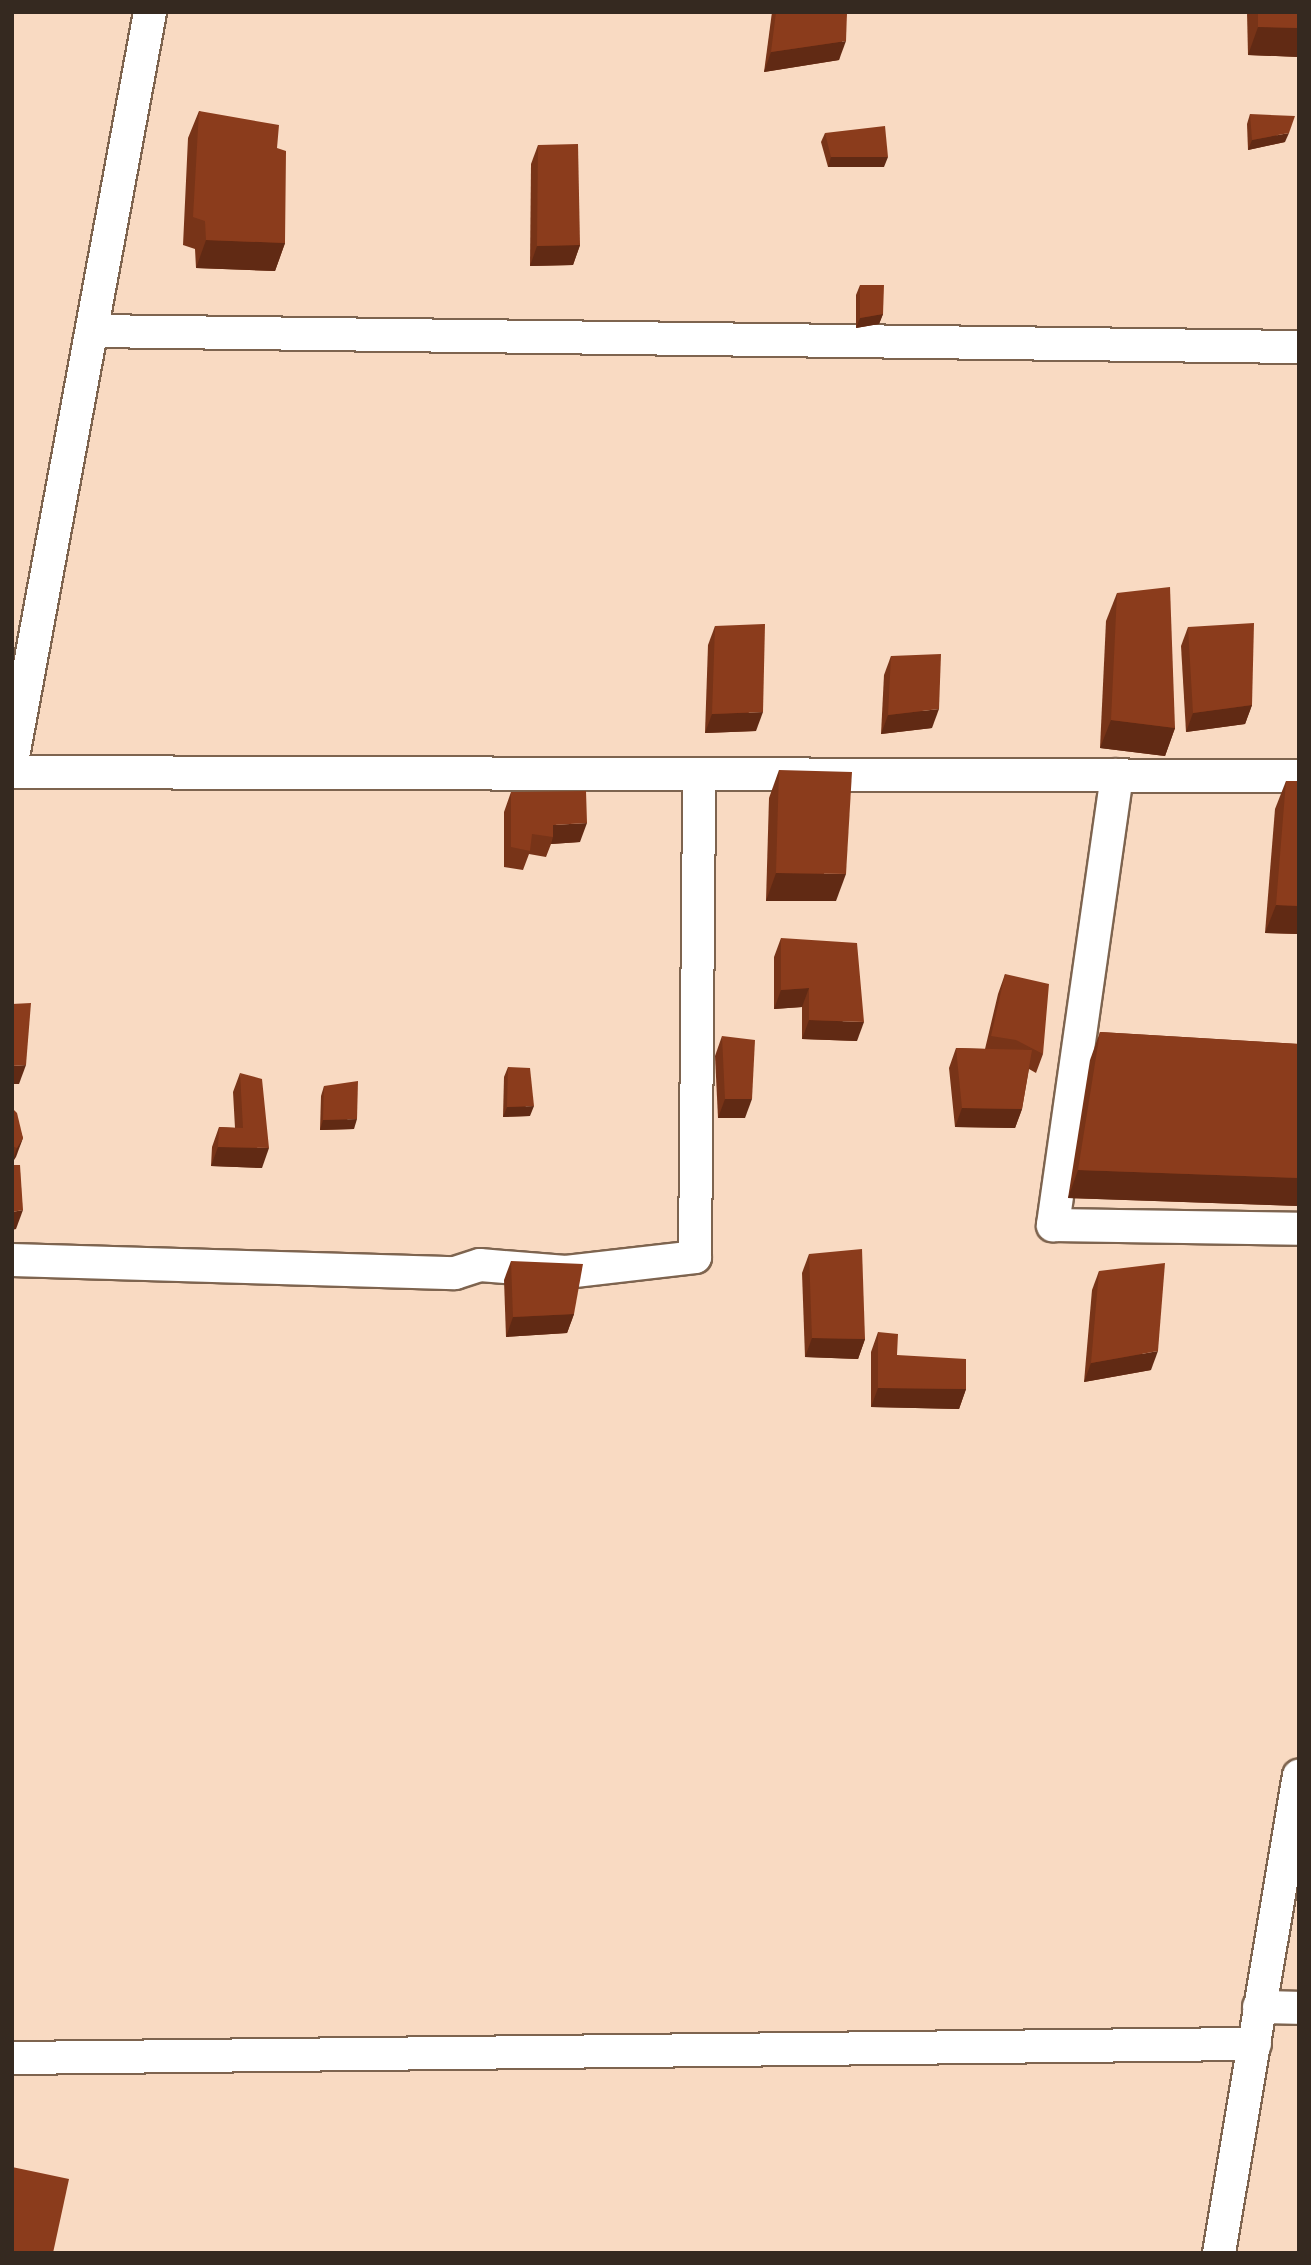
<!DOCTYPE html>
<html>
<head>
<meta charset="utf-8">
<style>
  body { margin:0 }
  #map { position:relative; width:1311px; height:2265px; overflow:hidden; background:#f9dac2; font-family:"Titillium Web",sans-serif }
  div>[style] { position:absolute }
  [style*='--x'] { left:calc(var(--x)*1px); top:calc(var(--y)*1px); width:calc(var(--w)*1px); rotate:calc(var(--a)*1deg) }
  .roads { filter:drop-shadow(2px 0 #7e644f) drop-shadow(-2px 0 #7e644f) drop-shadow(0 2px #7e644f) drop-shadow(0 -2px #7e644f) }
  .street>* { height:32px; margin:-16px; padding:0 16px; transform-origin:16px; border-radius:16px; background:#fff }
  .wall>* { inset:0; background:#783418 }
  .shaded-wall>* { inset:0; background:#612a14 }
  .building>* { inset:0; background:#8b3c1c }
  span { translate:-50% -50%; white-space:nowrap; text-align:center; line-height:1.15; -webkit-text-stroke:7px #fdeadc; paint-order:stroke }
  .frame { position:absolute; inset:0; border:14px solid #352920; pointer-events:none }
</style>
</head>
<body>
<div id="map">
  <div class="roads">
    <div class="street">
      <div style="--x:92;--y:331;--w:1207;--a:0.76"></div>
      <div style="--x:12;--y:762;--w:763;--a:-79.57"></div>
      <div style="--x:12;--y:772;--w:1287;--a:0.18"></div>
      <div style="--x:1117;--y:775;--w:455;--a:98.1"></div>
      <div style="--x:1053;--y:1225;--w:246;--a:0.9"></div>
      <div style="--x:12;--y:1260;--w:443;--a:1.7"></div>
      <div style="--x:455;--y:1273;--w:26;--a:-18"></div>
      <div style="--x:480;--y:1265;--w:86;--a:4.7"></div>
      <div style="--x:566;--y:1272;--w:130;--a:-6.6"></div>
      <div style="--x:695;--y:1257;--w:483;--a:-89.5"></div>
      <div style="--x:1259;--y:2007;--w:40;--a:1.4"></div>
      <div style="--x:12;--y:2058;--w:1243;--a:-0.65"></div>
      <div style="--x:1219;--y:2253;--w:484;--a:-80.5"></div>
    </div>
  </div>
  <div class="wall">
    <div style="clip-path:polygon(772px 12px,847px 12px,839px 60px,764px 72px)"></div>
    <div style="clip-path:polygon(1247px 12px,1299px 12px,1299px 57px,1248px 55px)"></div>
    <div style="clip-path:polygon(199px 111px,277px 148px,285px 243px,275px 271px,196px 268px,195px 249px,183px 245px,188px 138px)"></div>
    <div style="clip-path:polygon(1250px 114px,1285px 142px,1248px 150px,1247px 124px)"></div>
    <div style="clip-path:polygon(825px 133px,884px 167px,828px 167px,821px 142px)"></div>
    <div style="clip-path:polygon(538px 145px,580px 245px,573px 265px,530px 266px,531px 164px)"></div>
    <div style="clip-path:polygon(860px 285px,883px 314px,879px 324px,856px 328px,856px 295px)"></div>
    <div style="clip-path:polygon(1117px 593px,1175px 728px,1165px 756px,1100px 748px,1106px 621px)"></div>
    <div style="clip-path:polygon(715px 626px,756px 731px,705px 733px,708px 645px)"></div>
    <div style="clip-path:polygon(1188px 627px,1252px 705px,1245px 724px,1186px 732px,1181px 646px)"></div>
    <div style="clip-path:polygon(891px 656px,932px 728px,881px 734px,884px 675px)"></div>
    <div style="clip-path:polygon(779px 770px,836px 901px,766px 901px,769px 798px)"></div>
    <div style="clip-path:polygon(1286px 781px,1299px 781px,1299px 934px,1265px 933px,1275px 809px)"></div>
    <div style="clip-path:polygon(511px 792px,580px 842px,551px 844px,546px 857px,529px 854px,523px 870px,504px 867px,504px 812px)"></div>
    <div style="clip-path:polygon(781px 938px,857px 1041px,802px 1039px,802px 1007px,774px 1009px,774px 957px)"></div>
    <div style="clip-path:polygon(1005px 974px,1043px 1054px,1036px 1073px,1029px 1069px,1022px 1109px,1015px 1128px,955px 1127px,949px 1068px,956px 1048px,985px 1049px,998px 994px)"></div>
    <div style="clip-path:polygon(1100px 1032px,1299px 1044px,1299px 1206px,1068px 1198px,1090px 1060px)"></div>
    <div style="clip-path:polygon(722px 1036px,745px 1118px,718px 1118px,715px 1056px)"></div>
    <div style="clip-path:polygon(508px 1067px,530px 1116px,503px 1117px,504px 1077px)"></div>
    <div style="clip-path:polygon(240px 1073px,262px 1168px,211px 1166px,212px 1147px,219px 1127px,235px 1128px,233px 1092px)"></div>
    <div style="clip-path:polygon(324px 1086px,354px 1129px,320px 1130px,321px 1096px)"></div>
    <div style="clip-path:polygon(12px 1108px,23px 1138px,12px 1163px)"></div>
    <div style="clip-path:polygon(809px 1254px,865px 1339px,858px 1359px,805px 1357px,802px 1273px)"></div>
    <div style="clip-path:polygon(511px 1261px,574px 1314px,567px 1333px,506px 1337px,504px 1280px)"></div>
    <div style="clip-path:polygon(1099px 1271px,1151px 1370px,1084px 1382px,1092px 1290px)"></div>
    <div style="clip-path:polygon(878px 1332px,897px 1355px,966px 1389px,959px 1409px,871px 1407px,871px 1352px)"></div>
  </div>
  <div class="shaded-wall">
    <div style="clip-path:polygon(1258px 27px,1299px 28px,1299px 57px,1248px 55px)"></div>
    <div style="clip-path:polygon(846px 41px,839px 60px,764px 72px,771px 52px)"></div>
    <div style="clip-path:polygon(1289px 133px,1285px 142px,1248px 150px,1252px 140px)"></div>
    <div style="clip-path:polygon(831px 157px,888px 157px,884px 167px,828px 167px)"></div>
    <div style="clip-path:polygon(206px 240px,285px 243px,275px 271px,196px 268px)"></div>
    <div style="clip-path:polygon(580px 245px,573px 265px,530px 266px,537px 246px)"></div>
    <div style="clip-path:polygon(883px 314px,879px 324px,856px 328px,860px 318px)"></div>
    <div style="clip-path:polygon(1252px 705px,1245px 724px,1186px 732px,1193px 713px)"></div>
    <div style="clip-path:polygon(939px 709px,932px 728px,881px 734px,888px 715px)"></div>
    <div style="clip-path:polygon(763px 712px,756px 731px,705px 733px,712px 714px)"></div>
    <div style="clip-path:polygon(1111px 720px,1175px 728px,1165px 756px,1100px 748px)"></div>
    <div style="clip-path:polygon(587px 823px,580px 842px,551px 844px,553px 837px,553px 825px)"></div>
    <div style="clip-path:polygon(776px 873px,846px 874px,836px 901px,766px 901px)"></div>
    <div style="clip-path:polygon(1276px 905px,1299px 906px,1299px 934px,1265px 933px)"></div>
    <div style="clip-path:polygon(809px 988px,802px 1007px,774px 1009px,781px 990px)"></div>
    <div style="clip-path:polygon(809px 1020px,864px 1022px,857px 1041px,802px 1039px)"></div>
    <div style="clip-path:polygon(26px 1065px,19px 1084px,12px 1084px,12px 1066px)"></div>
    <div style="clip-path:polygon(725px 1099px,752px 1099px,745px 1118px,718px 1118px)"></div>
    <div style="clip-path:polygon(534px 1106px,530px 1116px,503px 1117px,507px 1107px)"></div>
    <div style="clip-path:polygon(962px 1108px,1022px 1109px,1015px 1128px,955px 1127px)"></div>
    <div style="clip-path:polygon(357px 1119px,354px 1129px,320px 1130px,323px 1120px)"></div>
    <div style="clip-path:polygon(23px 1138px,16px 1157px,12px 1163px,17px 1148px)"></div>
    <div style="clip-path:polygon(218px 1147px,269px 1148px,262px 1168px,211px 1166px)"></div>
    <div style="clip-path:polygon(1078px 1170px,1299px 1178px,1299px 1206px,1068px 1198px)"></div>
    <div style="clip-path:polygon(23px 1210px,16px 1229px,12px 1230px,12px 1212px)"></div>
    <div style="clip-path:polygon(574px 1314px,567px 1333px,506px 1337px,513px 1317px)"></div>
    <div style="clip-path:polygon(812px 1338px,865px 1339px,858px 1359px,805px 1357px)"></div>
    <div style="clip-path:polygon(1158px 1351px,1151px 1370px,1084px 1382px,1091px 1363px)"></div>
    <div style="clip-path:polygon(878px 1388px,966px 1389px,959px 1409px,871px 1407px)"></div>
  </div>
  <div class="building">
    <div style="clip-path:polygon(776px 12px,847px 12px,846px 41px,771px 52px)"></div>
    <div style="clip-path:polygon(1258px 12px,1299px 12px,1299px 28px,1258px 27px)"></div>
    <div style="clip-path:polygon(199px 111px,279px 125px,277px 148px,286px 151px,285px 243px,206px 240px,205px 221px,193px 217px)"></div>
    <div style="clip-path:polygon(1250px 114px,1295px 116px,1289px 133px,1252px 140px)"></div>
    <div style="clip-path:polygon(885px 126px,888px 157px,831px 157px,825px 133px)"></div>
    <div style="clip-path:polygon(578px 144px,580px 245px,537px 246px,538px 145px)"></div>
    <div style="clip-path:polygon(860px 285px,884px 285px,883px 314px,860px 318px)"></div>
    <div style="clip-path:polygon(1170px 587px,1175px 728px,1111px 720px,1117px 593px)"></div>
    <div style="clip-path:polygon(1254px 623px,1252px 705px,1193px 713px,1188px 627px)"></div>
    <div style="clip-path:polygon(765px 624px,763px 712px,712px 714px,715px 626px)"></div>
    <div style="clip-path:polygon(941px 654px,939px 709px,888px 715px,891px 656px)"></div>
    <div style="clip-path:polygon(779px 770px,852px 772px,846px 874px,776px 873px)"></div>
    <div style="clip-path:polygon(1286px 781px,1299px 781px,1299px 906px,1276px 905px)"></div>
    <div style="clip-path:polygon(586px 791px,587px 823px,553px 825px,553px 837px,532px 834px,530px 851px,511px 847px,511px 792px)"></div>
    <div style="clip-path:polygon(781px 938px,857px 943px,864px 1022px,809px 1020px,809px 988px,781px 990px)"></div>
    <div style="clip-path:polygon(1005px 974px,1049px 984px,1043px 1054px,1016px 1040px,991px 1036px)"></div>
    <div style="clip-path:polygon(31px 1003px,26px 1065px,12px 1066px,12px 1004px)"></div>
    <div style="clip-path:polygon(1100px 1032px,1299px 1044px,1299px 1178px,1078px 1170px)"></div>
    <div style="clip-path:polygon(722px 1036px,755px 1040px,752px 1099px,725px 1099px)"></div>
    <div style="clip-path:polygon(956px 1048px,1032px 1050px,1022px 1109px,962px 1108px)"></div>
    <div style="clip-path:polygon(508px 1067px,530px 1068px,534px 1106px,507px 1107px)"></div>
    <div style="clip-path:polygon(240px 1073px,262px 1079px,269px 1148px,218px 1147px,219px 1127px,243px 1128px)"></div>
    <div style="clip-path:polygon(358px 1081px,357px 1119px,323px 1120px,324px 1086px)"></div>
    <div style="clip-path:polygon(12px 1108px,17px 1113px,23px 1138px,17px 1148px,12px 1146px)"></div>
    <div style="clip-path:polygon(12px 1165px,20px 1165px,23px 1210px,12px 1212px)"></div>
    <div style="clip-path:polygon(862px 1249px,865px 1339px,812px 1338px,809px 1254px)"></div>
    <div style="clip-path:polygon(511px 1261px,583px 1264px,574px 1314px,513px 1317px)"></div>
    <div style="clip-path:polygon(1165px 1263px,1158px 1351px,1091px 1363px,1099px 1271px)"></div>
    <div style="clip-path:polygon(878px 1332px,898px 1334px,897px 1355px,966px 1359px,966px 1389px,878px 1388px)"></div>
    <div style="clip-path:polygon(12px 2167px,69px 2179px,53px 2253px,12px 2253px)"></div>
  </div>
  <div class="frame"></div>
</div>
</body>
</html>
